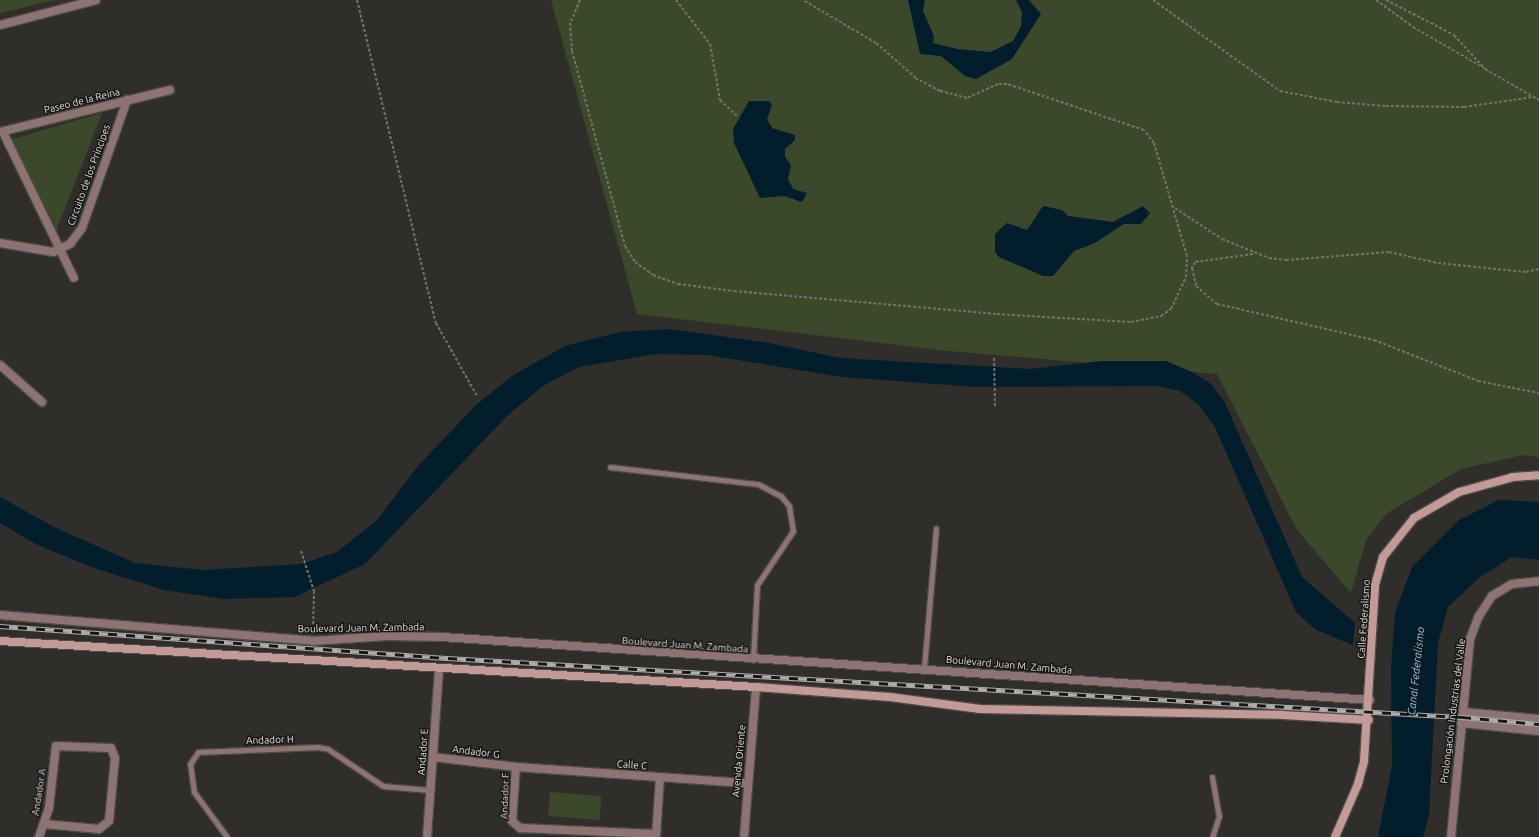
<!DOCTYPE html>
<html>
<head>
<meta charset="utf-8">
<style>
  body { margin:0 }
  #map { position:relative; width:1539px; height:837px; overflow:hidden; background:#2f2e2a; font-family:Ubuntu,sans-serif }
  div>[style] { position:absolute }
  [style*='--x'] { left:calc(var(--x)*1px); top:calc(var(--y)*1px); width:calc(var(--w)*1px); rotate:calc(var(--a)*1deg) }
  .green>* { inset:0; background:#3c482a }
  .water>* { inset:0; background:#021d2b }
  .path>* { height:2px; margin-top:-1px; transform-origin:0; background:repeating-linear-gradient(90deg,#73726e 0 3px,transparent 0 5px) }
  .roads { filter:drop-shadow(1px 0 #4c4b47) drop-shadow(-1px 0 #4c4b47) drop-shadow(0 1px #4c4b47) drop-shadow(0 -1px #4c4b47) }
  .lane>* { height:5px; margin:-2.5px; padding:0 2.5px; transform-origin:2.5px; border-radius:2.5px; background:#8d7371 }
  .street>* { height:8px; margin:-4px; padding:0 4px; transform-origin:4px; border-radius:4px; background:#8d7371 }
  .secondary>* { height:8px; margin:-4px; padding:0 4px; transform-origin:4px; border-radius:4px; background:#c39a97 }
  .rail>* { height:4.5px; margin-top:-2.25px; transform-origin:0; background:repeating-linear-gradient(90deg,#171615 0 9px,#aeadab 0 18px); box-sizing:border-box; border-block:1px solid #aeadab }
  span { translate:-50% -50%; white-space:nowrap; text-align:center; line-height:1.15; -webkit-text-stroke:3px #171615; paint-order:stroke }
  .street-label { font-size:10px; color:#e2e1df }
  .water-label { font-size:11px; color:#7ecffc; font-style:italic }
</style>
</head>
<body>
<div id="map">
  <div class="green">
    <div style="clip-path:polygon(0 0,55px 0,0 13px)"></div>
    <div style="clip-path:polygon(551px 0,1539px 0,1539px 457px,1523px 455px,1461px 469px,1386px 514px,1366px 540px,1351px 593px,1297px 530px,1217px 374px,948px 351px,637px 314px)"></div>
    <div style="clip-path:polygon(102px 113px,55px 234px,9px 140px)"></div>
    <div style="clip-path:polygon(550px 792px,601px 796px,600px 820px,548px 816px)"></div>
  </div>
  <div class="water">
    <div style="clip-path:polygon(908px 0,925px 0,923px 11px,934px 36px,933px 43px,957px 49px,991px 52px,1013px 41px,1021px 26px,1022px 12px,1016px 0,1029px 0,1041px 14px,1012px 59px,976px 79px,965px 76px,941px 56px,920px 54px)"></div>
    <div style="clip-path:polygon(749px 101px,769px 101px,772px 105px,767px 119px,772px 128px,795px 135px,795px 140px,785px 149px,785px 157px,791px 165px,788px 179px,793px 189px,807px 193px,802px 202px,784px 196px,760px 198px,734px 143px,733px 129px)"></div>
    <div style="clip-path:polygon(1043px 206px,1062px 210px,1068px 216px,1113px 222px,1143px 206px,1150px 213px,1141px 224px,1124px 224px,1093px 244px,1074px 251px,1053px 276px,1043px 276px,999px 257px,995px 252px,995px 234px,1007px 223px,1027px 230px)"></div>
    <div style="clip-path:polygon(669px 329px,769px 343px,840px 358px,1030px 369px,1102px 361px,1166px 361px,1192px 372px,1210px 383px,1225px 403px,1302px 577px,1355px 623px,1353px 645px,1316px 630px,1296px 612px,1215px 427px,1198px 404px,1180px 391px,1157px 386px,977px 387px,842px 377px,707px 355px,656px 354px,579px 367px,543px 386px,509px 414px,365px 564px,294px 597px,223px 599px,164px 590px,91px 567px,36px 544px,0 523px,0 497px,54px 527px,135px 563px,203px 570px,301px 564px,337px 552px,377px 520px,418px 466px,476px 405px,512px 376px,565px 346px,621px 332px)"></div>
    <div style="clip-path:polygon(1499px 500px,1539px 502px,1539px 560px,1512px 557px,1480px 577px,1448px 607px,1438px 643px,1429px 815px,1423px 837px,1378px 837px,1392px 766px,1391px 668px,1395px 613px,1412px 567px,1459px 520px)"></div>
  </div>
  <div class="path">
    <div style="--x:357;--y:0;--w:333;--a:76.3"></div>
    <div style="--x:436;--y:323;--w:84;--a:60.7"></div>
    <div style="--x:580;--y:0;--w:25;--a:113"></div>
    <div style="--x:570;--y:23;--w:28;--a:86"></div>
    <div style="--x:572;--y:51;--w:202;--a:74.8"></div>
    <div style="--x:625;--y:246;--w:19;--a:58"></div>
    <div style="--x:635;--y:262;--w:22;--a:36"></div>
    <div style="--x:653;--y:275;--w:27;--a:20"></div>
    <div style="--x:678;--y:284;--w:56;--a:7.1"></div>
    <div style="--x:734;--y:291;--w:264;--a:5"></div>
    <div style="--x:997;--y:314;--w:134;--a:3.4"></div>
    <div style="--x:1131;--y:322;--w:31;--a:-11"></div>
    <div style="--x:1161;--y:316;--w:12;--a:-35"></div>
    <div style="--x:1171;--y:309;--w:35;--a:-65"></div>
    <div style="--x:1186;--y:277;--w:21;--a:-87"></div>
    <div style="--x:1187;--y:256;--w:118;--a:-106.3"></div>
    <div style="--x:1154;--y:143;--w:16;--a:-128"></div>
    <div style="--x:1144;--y:130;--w:145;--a:-161.4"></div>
    <div style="--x:1007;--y:84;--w:9;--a:180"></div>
    <div style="--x:998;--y:84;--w:34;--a:156"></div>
    <div style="--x:967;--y:98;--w:28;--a:-165"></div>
    <div style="--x:940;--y:91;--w:27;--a:-152"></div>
    <div style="--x:916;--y:78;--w:53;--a:-138.8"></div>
    <div style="--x:876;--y:43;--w:85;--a:-149.5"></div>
    <div style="--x:676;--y:0;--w:56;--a:52.3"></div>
    <div style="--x:710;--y:44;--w:57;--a:79.9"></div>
    <div style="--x:720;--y:100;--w:25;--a:43"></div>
    <div style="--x:1153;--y:0;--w:156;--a:35.6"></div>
    <div style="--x:1280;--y:91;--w:58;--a:10.9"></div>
    <div style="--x:1337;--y:102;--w:49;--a:4.7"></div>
    <div style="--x:1386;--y:106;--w:78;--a:0.7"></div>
    <div style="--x:1464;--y:107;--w:70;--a:-8.2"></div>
    <div style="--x:1376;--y:0;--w:46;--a:36.1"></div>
    <div style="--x:1413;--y:27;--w:82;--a:30"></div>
    <div style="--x:1386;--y:0;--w:76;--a:27.2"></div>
    <div style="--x:1454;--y:35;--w:46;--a:47.6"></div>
    <div style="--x:1485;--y:69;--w:62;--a:29.9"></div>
    <div style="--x:1175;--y:208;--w:56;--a:33.4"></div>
    <div style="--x:1222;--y:239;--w:51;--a:22"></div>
    <div style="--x:1269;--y:258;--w:17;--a:7"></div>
    <div style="--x:1286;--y:260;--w:103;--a:-4.4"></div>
    <div style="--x:1389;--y:252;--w:50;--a:12.7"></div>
    <div style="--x:1438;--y:263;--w:88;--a:5.8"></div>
    <div style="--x:1526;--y:272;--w:13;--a:-13"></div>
    <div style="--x:1253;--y:254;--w:59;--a:172.1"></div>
    <div style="--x:1195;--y:262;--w:7;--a:117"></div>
    <div style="--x:1192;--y:268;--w:18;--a:77"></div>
    <div style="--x:1196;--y:286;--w:28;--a:41"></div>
    <div style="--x:1217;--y:304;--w:161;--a:12.9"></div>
    <div style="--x:1374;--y:340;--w:112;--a:21.5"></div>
    <div style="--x:1478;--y:381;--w:62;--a:11.1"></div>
    <div style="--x:994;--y:358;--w:49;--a:88.8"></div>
    <div style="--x:301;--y:551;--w:42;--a:72"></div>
    <div style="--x:314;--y:591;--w:41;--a:91.4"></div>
  </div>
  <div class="roads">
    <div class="lane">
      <div style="--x:610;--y:467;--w:149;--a:6.6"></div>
      <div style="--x:758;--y:484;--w:26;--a:28"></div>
      <div style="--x:781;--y:496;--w:13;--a:51"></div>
      <div style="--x:789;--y:506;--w:25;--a:81"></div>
      <div style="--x:793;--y:531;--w:65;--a:123.7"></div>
      <div style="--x:757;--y:585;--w:75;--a:93.1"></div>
      <div style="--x:924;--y:668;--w:140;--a:-85.1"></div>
      <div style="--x:1212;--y:777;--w:40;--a:80"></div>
      <div style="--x:1219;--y:816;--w:22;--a:108"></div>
      <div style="--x:227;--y:837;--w:56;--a:-126.3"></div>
      <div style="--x:194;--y:792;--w:28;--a:-98"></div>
      <div style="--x:190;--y:764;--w:14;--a:-56"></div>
      <div style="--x:198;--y:752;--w:120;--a:-2.4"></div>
      <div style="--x:318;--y:747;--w:10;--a:11"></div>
      <div style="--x:328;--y:749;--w:66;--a:33.9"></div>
      <div style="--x:383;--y:786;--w:47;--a:4.9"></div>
    </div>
    <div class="street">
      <div style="--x:0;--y:25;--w:99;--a:-14.6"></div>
      <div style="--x:0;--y:132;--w:175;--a:-13.9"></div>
      <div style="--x:3;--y:132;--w:162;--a:64.1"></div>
      <div style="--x:0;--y:243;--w:54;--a:9.6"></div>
      <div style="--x:53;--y:252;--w:19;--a:-25"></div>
      <div style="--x:70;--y:244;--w:20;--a:-53"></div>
      <div style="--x:82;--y:228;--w:136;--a:-70.6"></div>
      <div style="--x:0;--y:365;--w:56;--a:41.4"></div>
      <div style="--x:0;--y:615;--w:314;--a:4.7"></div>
      <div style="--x:313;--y:641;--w:74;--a:-3.9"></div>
      <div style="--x:387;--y:636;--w:55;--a:1"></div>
      <div style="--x:442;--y:637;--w:930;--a:3.88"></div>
      <div style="--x:1463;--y:712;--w:76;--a:5.3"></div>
      <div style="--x:1461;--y:723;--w:78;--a:5.9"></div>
      <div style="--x:433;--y:757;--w:84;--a:6.9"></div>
      <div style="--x:516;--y:767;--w:232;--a:4"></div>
      <div style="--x:516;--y:767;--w:54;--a:94.2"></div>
      <div style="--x:512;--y:821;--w:11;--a:41"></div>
      <div style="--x:520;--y:828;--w:136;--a:2.5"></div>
      <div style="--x:39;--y:837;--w:31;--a:-71"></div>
      <div style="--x:49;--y:808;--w:62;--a:-83.6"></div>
      <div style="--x:56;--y:746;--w:55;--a:2.1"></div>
      <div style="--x:111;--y:748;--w:11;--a:68"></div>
      <div style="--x:115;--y:758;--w:63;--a:95.4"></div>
      <div style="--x:109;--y:821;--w:13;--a:141"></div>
      <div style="--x:99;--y:829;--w:55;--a:-174.8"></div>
      <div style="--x:427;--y:837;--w:168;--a:-85.9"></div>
      <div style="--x:656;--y:837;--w:60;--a:-86.2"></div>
      <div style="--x:744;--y:837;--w:150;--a:-85.4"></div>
      <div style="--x:1451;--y:837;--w:199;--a:-84.5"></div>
      <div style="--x:1470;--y:639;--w:25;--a:-69"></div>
      <div style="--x:1479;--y:616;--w:24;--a:-57"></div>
      <div style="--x:1492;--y:596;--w:23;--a:-31"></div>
      <div style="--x:1512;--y:584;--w:27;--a:-6"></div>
    </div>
    <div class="secondary">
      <div style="--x:0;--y:641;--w:757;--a:3.48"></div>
      <div style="--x:756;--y:687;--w:134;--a:4.3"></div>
      <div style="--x:890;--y:697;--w:91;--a:7.6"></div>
      <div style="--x:980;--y:709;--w:302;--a:1.1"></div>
      <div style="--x:1282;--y:715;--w:87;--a:3.3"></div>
      <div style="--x:1335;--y:837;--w:58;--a:-66.5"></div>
      <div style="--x:1358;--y:784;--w:24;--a:-75"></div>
      <div style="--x:1364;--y:761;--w:176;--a:-86.4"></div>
      <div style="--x:1375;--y:585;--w:29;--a:-74"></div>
      <div style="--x:1383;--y:557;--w:50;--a:-51.5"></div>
      <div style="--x:1414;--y:518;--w:52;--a:-30"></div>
      <div style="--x:1459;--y:492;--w:56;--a:-15.5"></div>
      <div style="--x:1513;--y:477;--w:26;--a:-4"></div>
    </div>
  </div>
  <div class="rail">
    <div style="--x:0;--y:626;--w:431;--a:4.1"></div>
    <div style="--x:430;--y:657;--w:1034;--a:3.33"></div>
    <div style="--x:1462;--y:717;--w:77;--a:5.2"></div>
  </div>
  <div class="street-label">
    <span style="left:82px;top:101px;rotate:-14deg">Paseo de la Reina</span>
    <span style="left:89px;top:175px;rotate:-70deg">Circuito de los Principes</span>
    <span style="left:1364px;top:619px;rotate:-86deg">Calle Federalismo</span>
    <span style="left:361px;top:628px;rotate:-1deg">Boulevard Juan M. Zambada</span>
    <span style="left:685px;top:645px;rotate:4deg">Boulevard Juan M. Zambada</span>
    <span style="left:1009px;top:665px;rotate:5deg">Boulevard Juan M. Zambada</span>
    <span style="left:1453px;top:711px;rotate:-83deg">Prolongación Industrias del Valle</span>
    <span style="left:270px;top:740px;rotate:-2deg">Andador H</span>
    <span style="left:423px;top:752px;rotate:-86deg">Andador E</span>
    <span style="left:476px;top:752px;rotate:7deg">Andador G</span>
    <span style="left:739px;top:761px;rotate:-85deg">Avenida Oriente</span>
    <span style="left:632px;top:765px;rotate:4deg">Calle C</span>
    <span style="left:39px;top:792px;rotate:-81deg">Andador A</span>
    <span style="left:505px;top:796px;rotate:-88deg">Andador F</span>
  </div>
  <div class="water-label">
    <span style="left:1416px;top:671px;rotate:-84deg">Canal Federalismo</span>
  </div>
</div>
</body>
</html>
